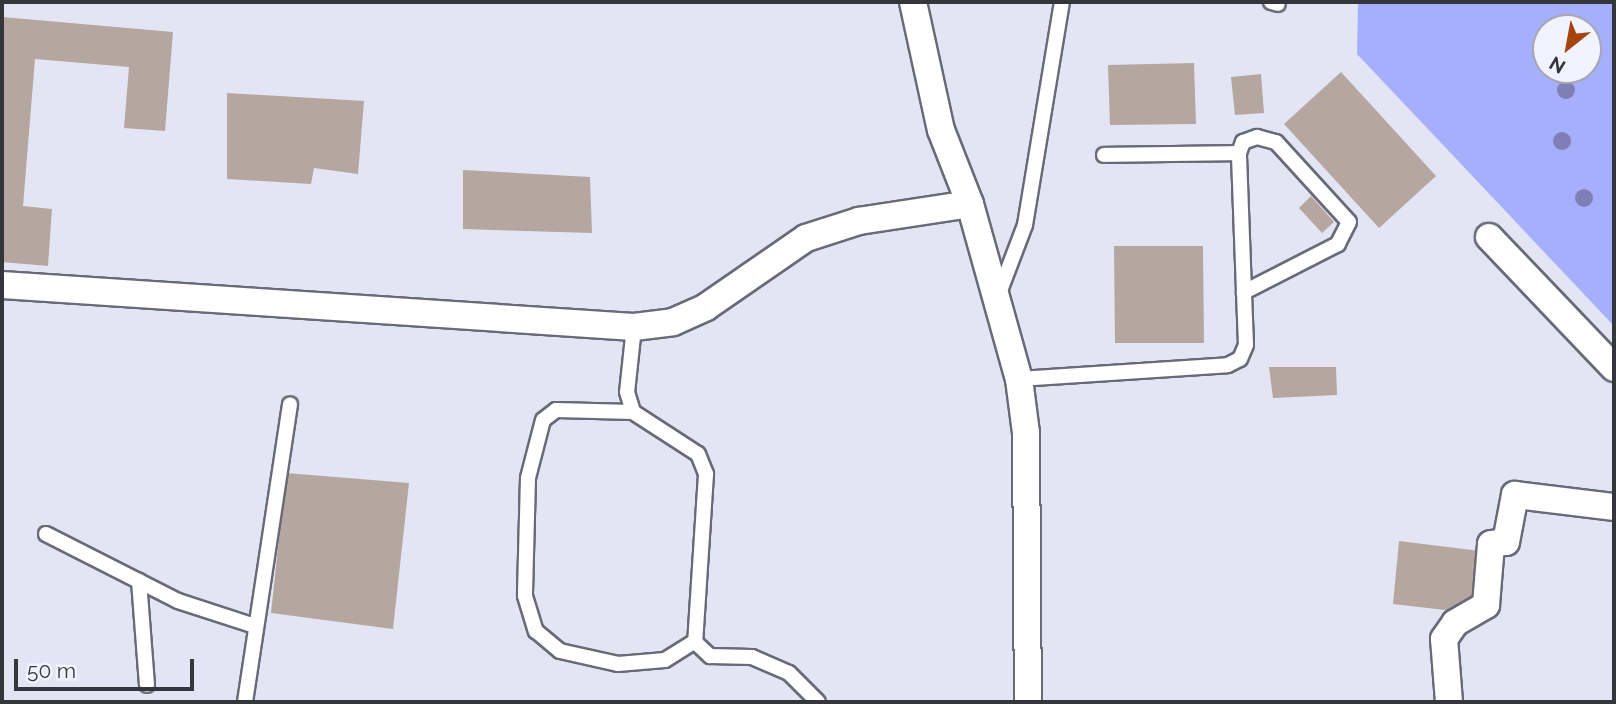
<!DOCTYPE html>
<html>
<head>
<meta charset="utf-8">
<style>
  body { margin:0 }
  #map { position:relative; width:1616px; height:704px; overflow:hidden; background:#e3e5f4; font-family:Raleway,sans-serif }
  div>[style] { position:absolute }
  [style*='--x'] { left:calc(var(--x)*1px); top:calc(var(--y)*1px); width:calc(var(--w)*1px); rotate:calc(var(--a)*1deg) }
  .forest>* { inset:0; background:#a6affb }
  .building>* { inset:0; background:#b5a6a0 }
  .roads { filter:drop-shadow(2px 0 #686a77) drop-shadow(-2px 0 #686a77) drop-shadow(0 2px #686a77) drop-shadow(0 -2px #686a77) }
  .lane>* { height:14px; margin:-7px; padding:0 7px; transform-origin:7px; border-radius:7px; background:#fff }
  .street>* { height:26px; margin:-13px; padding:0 13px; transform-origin:13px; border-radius:13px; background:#fff }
  .trees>* { width:18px; height:18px; margin:-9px; border-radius:50%; background:#807fb5 }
  span { translate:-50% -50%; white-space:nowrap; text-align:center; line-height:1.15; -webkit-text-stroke:6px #f1f3fe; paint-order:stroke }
  .frame { position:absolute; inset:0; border:4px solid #35363c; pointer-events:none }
  .north { position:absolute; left:1532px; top:14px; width:70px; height:70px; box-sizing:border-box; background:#f1f3fe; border:2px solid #a6a7b0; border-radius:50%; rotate:211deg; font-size:19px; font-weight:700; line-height:28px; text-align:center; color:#35363c }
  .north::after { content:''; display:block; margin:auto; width:24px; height:32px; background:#a7440e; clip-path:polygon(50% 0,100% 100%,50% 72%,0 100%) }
  .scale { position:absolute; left:14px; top:659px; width:180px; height:32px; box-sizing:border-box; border:4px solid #35363c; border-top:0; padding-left:9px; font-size:21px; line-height:24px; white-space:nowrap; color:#35363c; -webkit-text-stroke:5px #f1f3fe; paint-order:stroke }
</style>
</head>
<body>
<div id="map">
  <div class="forest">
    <div style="clip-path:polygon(evenodd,1358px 2px,1614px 2px,1614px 326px,1357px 54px,1358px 2px,1546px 28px,1588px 28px,1588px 70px,1546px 70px,1546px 28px)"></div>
  </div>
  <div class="building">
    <div style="clip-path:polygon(2px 17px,173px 32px,165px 131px,124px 128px,129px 67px,35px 59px,23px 206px,52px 209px,48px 266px,2px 262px)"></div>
    <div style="clip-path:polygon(1194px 63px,1196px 124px,1110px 125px,1108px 65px)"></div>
    <div style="clip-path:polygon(1341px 72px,1436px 176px,1379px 228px,1284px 124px)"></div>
    <div style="clip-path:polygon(1261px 74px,1264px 113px,1235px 115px,1231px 77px)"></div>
    <div style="clip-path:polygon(227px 93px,364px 101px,358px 174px,314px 168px,311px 184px,227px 179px)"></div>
    <div style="clip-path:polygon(463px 170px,590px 177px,592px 233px,463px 229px)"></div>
    <div style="clip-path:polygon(1311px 196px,1334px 222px,1322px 233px,1299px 208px)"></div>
    <div style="clip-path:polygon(1114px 246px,1203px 246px,1204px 343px,1115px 343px)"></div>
    <div style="clip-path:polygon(1269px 367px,1336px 367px,1337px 395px,1273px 398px)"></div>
    <div style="clip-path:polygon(286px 473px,409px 483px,393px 629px,271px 613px)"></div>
    <div style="clip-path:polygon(1399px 541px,1480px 551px,1471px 613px,1393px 604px)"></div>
  </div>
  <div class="roads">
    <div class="lane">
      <div style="--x:1271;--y:2;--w:7;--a:16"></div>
      <div style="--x:1104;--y:155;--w:135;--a:-0.8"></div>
      <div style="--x:998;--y:296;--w:76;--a:-69.2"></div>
      <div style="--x:1025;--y:225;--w:226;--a:-80.6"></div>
      <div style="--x:634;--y:327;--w:65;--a:96.1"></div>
      <div style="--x:627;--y:392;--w:21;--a:73"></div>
      <div style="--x:633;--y:412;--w:77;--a:32.9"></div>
      <div style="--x:698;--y:454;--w:22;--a:68"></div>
      <div style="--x:706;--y:474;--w:168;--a:93.7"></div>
      <div style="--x:695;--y:642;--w:21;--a:43"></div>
      <div style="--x:710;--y:656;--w:42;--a:1.4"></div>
      <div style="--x:752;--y:657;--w:40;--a:23.4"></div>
      <div style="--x:789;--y:673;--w:41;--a:45"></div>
      <div style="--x:1019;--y:379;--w:209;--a:-3.8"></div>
      <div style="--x:1228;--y:365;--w:13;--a:-27"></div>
      <div style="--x:1240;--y:359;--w:15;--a:-67"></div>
      <div style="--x:1246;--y:345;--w:53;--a:-92.2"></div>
      <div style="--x:1244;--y:292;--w:139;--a:-92.1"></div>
      <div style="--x:1239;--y:153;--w:12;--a:-70"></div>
      <div style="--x:1243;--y:142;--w:15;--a:-20"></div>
      <div style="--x:1257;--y:137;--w:20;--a:15"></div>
      <div style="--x:1276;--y:142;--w:108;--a:47.6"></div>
      <div style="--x:1349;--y:222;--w:25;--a:117"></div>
      <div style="--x:1338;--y:244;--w:106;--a:152.9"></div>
      <div style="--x:633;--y:412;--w:77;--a:-178.5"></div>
      <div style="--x:556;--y:410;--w:16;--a:142"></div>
      <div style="--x:543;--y:420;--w:60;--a:104.5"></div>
      <div style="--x:528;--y:478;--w:118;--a:91.5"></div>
      <div style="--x:525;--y:596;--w:37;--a:73"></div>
      <div style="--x:536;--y:631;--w:31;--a:40"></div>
      <div style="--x:560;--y:651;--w:59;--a:12.6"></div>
      <div style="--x:618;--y:664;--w:47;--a:-4.9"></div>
      <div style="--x:665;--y:660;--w:36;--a:-32"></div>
      <div style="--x:46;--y:534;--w:148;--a:26.9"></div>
      <div style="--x:178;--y:601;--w:78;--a:18"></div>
      <div style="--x:139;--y:581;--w:104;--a:85.6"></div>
      <div style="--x:245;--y:702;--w:301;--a:-81.4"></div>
    </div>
    <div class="street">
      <div style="--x:913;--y:2;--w:131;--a:77.7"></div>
      <div style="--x:941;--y:130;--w:79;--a:68.6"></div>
      <div style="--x:970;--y:204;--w:182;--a:74.4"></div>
      <div style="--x:1019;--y:379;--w:54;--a:82.6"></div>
      <div style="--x:1026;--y:433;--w:269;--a:89.6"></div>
      <div style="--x:1489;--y:237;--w:181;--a:46.3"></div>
      <div style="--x:2;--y:285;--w:633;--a:3.8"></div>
      <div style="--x:634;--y:327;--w:39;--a:-7"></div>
      <div style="--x:673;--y:322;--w:36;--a:-24"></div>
      <div style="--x:706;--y:307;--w:121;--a:-34.6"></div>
      <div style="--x:806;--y:238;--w:56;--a:-17.8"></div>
      <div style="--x:859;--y:221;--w:112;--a:-8.7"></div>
      <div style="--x:1449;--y:702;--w:63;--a:-94.5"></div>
      <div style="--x:1444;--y:639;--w:19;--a:-55"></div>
      <div style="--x:1455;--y:623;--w:36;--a:-30"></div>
      <div style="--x:1486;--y:605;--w:61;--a:-85.3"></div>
      <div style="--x:1491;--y:544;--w:15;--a:-8"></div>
      <div style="--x:1506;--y:542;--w:48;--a:-79.2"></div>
      <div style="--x:1515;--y:495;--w:100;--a:6.9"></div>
    </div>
  </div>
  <div class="trees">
    <div style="left:1566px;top:90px"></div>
    <div style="left:1562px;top:141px"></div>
    <div style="left:1584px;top:198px"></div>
  </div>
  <div class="frame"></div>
  <div class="north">N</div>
  <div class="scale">50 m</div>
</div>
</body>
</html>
